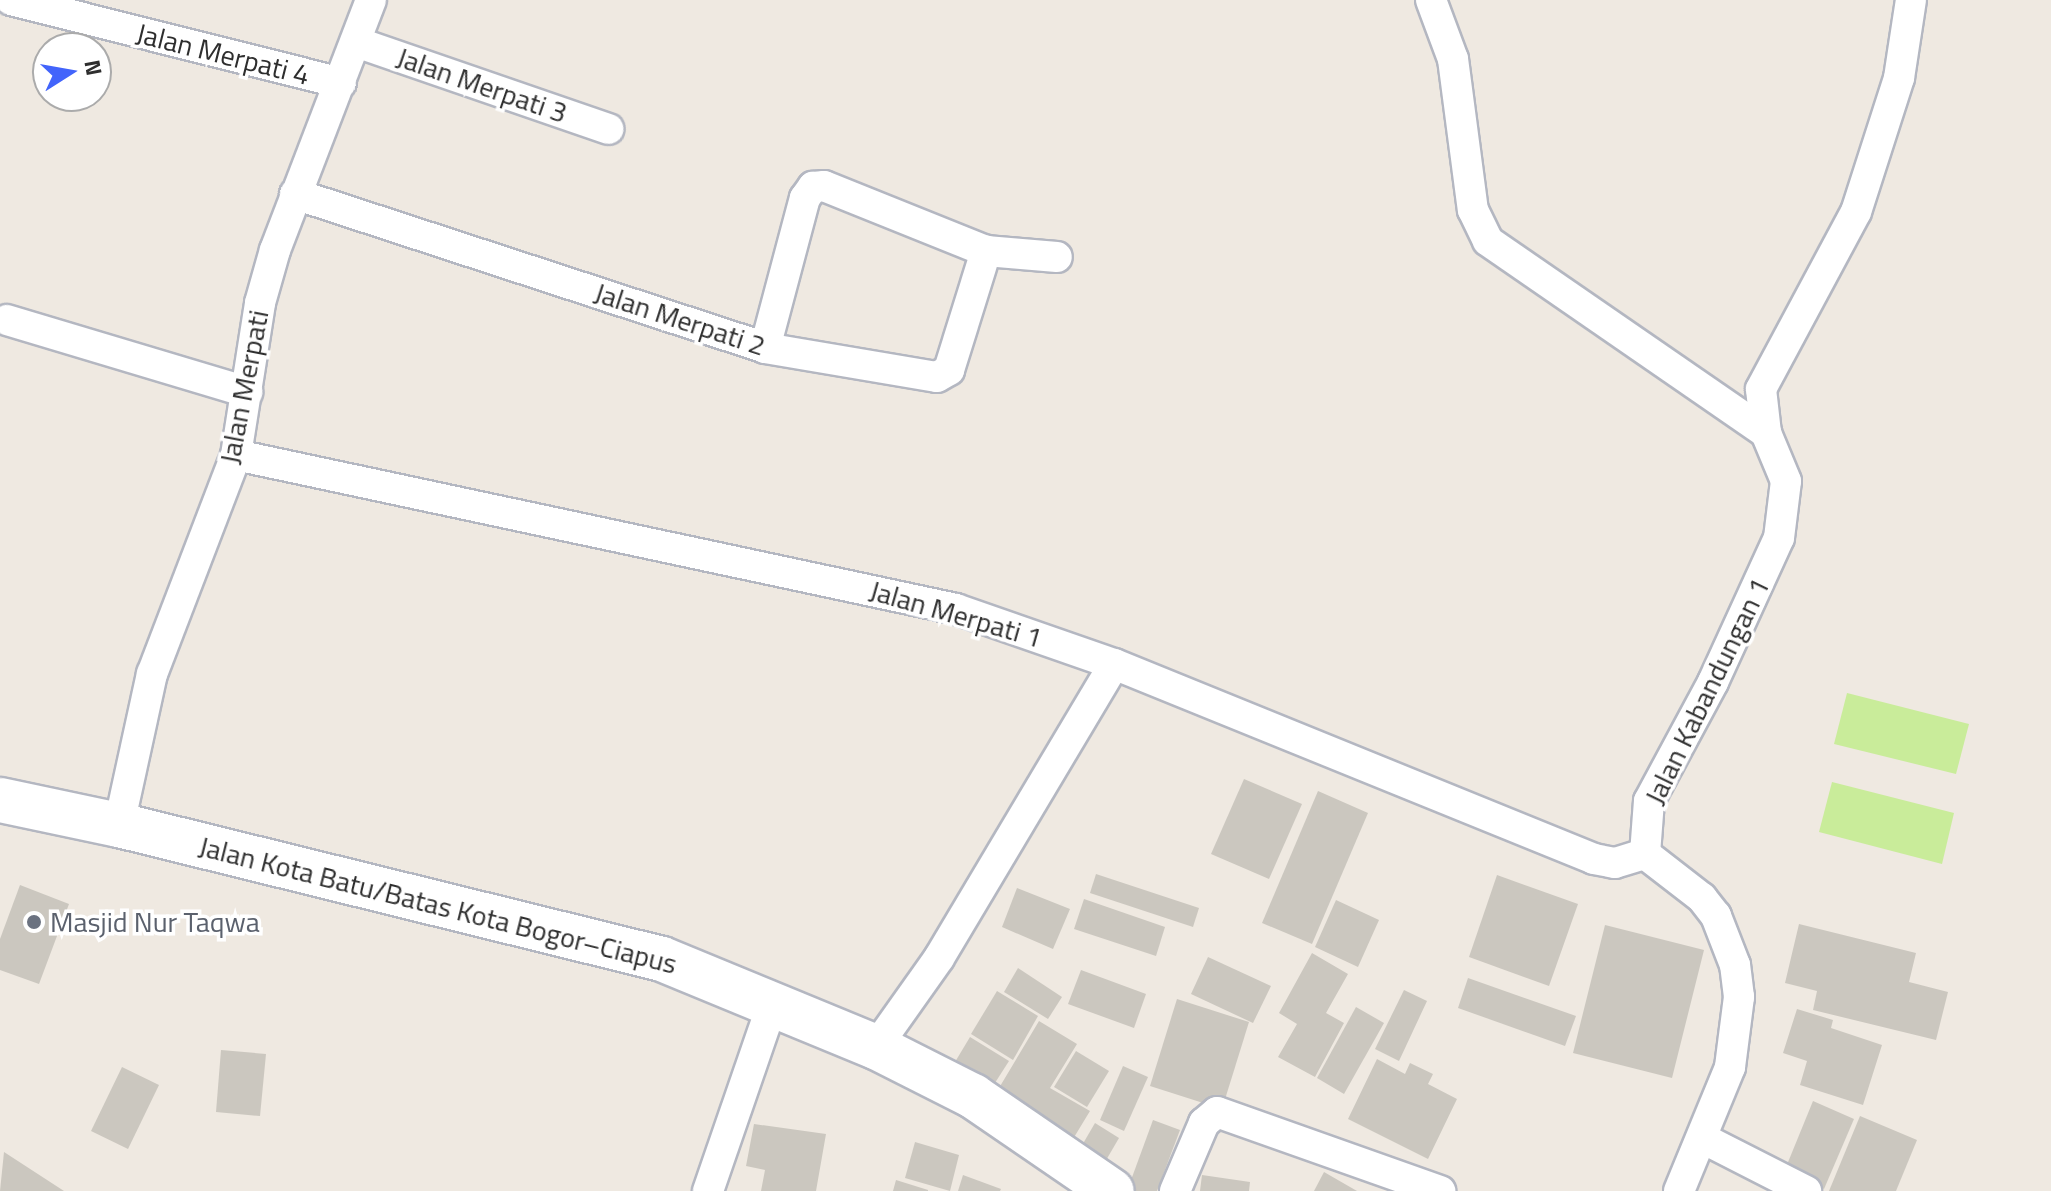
<!DOCTYPE html>
<html>
<head>
<meta charset="utf-8">
<style>
  body { margin:0 }
  #map { position:relative; width:2051px; height:1191px; overflow:hidden; background:#efe9e1; font-family:"Titillium Web",sans-serif }
  div>[style] { position:absolute }
  [style*='--x'] { left:calc(var(--x)*1px); top:calc(var(--y)*1px); width:calc(var(--w)*1px); rotate:calc(var(--a)*1deg) }
  .pitch>* { inset:0; background:#c9ec9a }
  .building>* { inset:0; background:#cbc7bf }
  .roads { filter:drop-shadow(2px 0 #b4b7c1) drop-shadow(-2px 0 #b4b7c1) drop-shadow(0 2px #b4b7c1) drop-shadow(0 -2px #b4b7c1) }
  .street>* { height:30px; margin:-15px; padding:0 15px; transform-origin:15px; border-radius:15px; background:#fff }
  .secondary>* { height:44px; margin:-22px; padding:0 22px; transform-origin:22px; border-radius:22px; background:#fff }
  .dots>* { width:22px; height:22px; translate:-50% -50%; box-sizing:border-box; border:4px solid #fff; border-radius:50% }
  span { translate:-50% -50%; white-space:nowrap; text-align:center; line-height:1.15; -webkit-text-stroke:7px #fff; paint-order:stroke }
  .street-label { font-size:28px; color:#2e2e2e }
  .worship-label { font-size:28px; color:#5b616d }
  .left { translate:0 -50%; text-align:left }
  .north { position:absolute; left:32px; top:32px; width:80px; height:80px; box-sizing:border-box; background:#fff; border:2px solid #ababab; border-radius:50%; rotate:79deg; font-size:22px; font-weight:700; line-height:32px; text-align:center; color:#2e2e2e }
  .north::after { content:''; display:block; margin:auto; width:28px; height:36px; background:#4264fb; clip-path:polygon(50% 0,100% 100%,50% 72%,0 100%) }
</style>
</head>
<body>
<div id="map">
  <div class="pitch">
    <div style="clip-path:polygon(1847px 693px,1969px 724px,1956px 774px,1834px 744px)"></div>
    <div style="clip-path:polygon(1832px 782px,1954px 813px,1942px 864px,1819px 832px)"></div>
  </div>
  <div class="building">
    <div style="clip-path:polygon(1244px 779px,1302px 804px,1269px 879px,1211px 854px)"></div>
    <div style="clip-path:polygon(1318px 791px,1368px 813px,1312px 944px,1262px 923px)"></div>
    <div style="clip-path:polygon(1096px 874px,1199px 908px,1193px 927px,1090px 893px)"></div>
    <div style="clip-path:polygon(1497px 875px,1578px 904px,1549px 986px,1469px 957px)"></div>
    <div style="clip-path:polygon(20px 885px,69px 904px,39px 984px,0 970px,0 939px)"></div>
    <div style="clip-path:polygon(1017px 888px,1070px 909px,1053px 949px,1002px 927px)"></div>
    <div style="clip-path:polygon(1084px 899px,1165px 927px,1156px 956px,1074px 929px)"></div>
    <div style="clip-path:polygon(1336px 900px,1379px 920px,1358px 967px,1315px 947px)"></div>
    <div style="clip-path:polygon(1799px 924px,1916px 953px,1909px 982px,1948px 992px,1936px 1040px,1813px 1010px,1817px 991px,1785px 983px)"></div>
    <div style="clip-path:polygon(1605px 925px,1704px 950px,1672px 1078px,1573px 1053px)"></div>
    <div style="clip-path:polygon(1312px 953px,1348px 974px,1326px 1013px,1344px 1023px,1315px 1077px,1278px 1057px,1297px 1024px,1279px 1013px)"></div>
    <div style="clip-path:polygon(1208px 957px,1271px 986px,1253px 1023px,1191px 994px)"></div>
    <div style="clip-path:polygon(1018px 968px,1062px 997px,1048px 1019px,1004px 992px)"></div>
    <div style="clip-path:polygon(1081px 970px,1146px 994px,1134px 1028px,1068px 1004px)"></div>
    <div style="clip-path:polygon(1468px 978px,1576px 1016px,1565px 1046px,1458px 1008px)"></div>
    <div style="clip-path:polygon(1404px 990px,1427px 1001px,1399px 1061px,1375px 1049px)"></div>
    <div style="clip-path:polygon(997px 991px,1038px 1016px,1013px 1060px,971px 1034px)"></div>
    <div style="clip-path:polygon(1177px 999px,1249px 1022px,1222px 1109px,1150px 1086px)"></div>
    <div style="clip-path:polygon(1356px 1007px,1384px 1023px,1344px 1094px,1317px 1078px)"></div>
    <div style="clip-path:polygon(1797px 1009px,1833px 1020px,1831px 1028px,1882px 1045px,1863px 1105px,1800px 1085px,1807px 1061px,1783px 1053px)"></div>
    <div style="clip-path:polygon(1039px 1021px,1077px 1044px,1050px 1088px,1090px 1111px,1073px 1139px,996px 1093px)"></div>
    <div style="clip-path:polygon(970px 1037px,1009px 1061px,993px 1086px,955px 1062px)"></div>
    <div style="clip-path:polygon(221px 1050px,266px 1054px,260px 1116px,216px 1112px)"></div>
    <div style="clip-path:polygon(1076px 1051px,1109px 1071px,1087px 1107px,1054px 1087px)"></div>
    <div style="clip-path:polygon(1377px 1059px,1405px 1074px,1410px 1063px,1433px 1074px,1428px 1084px,1457px 1099px,1428px 1159px,1348px 1119px)"></div>
    <div style="clip-path:polygon(1123px 1066px,1148px 1077px,1124px 1131px,1100px 1120px)"></div>
    <div style="clip-path:polygon(122px 1067px,159px 1085px,128px 1149px,91px 1131px)"></div>
    <div style="clip-path:polygon(1813px 1101px,1854px 1119px,1824px 1189px,1784px 1172px)"></div>
    <div style="clip-path:polygon(1860px 1116px,1917px 1140px,1896px 1191px,1829px 1191px)"></div>
    <div style="clip-path:polygon(1153px 1120px,1180px 1130px,1157px 1191px,1127px 1191px)"></div>
    <div style="clip-path:polygon(1095px 1123px,1119px 1138px,1105px 1162px,1081px 1147px)"></div>
    <div style="clip-path:polygon(754px 1124px,826px 1134px,816px 1191px,761px 1191px,765px 1170px,746px 1166px)"></div>
    <div style="clip-path:polygon(915px 1142px,959px 1155px,950px 1191px,905px 1178px)"></div>
    <div style="clip-path:polygon(4px 1152px,64px 1191px,0 1191px)"></div>
    <div style="clip-path:polygon(1324px 1172px,1357px 1191px,1314px 1191px)"></div>
    <div style="clip-path:polygon(963px 1175px,1001px 1189px,1000px 1191px,958px 1191px)"></div>
    <div style="clip-path:polygon(1202px 1175px,1250px 1182px,1249px 1191px,1200px 1191px)"></div>
    <div style="clip-path:polygon(896px 1180px,928px 1190px,928px 1191px,893px 1191px)"></div>
  </div>
  <div class="roads">
    <div class="street">
      <div style="--x:11;--y:0;--w:340;--a:14.1"></div>
      <div style="--x:1431;--y:0;--w:63;--a:69.6"></div>
      <div style="--x:1453;--y:59;--w:152;--a:82.5"></div>
      <div style="--x:1473;--y:210;--w:34;--a:64"></div>
      <div style="--x:1488;--y:241;--w:338;--a:34.6"></div>
      <div style="--x:356;--y:42;--w:267;--a:19"></div>
      <div style="--x:295;--y:194;--w:495;--a:18.1"></div>
      <div style="--x:765;--y:348;--w:174;--a:9.6"></div>
      <div style="--x:937;--y:377;--w:14;--a:-30"></div>
      <div style="--x:949;--y:370;--w:125;--a:-72.7"></div>
      <div style="--x:7;--y:320;--w:251;--a:16.7"></div>
      <div style="--x:765;--y:348;--w:155;--a:-75.1"></div>
      <div style="--x:805;--y:198;--w:14;--a:-54"></div>
      <div style="--x:813;--y:187;--w:11;--a:-5"></div>
      <div style="--x:824;--y:186;--w:175;--a:21.9"></div>
      <div style="--x:986;--y:251;--w:71;--a:4.8"></div>
      <div style="--x:236;--y:455;--w:736;--a:12.07"></div>
      <div style="--x:956;--y:609;--w:167;--a:19.2"></div>
      <div style="--x:1114;--y:664;--w:518;--a:22.11"></div>
      <div style="--x:1594;--y:859;--w:21;--a:11"></div>
      <div style="--x:1615;--y:863;--w:31;--a:-17"></div>
      <div style="--x:119;--y:825;--w:155;--a:-77.7"></div>
      <div style="--x:152;--y:674;--w:235;--a:-69"></div>
      <div style="--x:236;--y:455;--w:154;--a:-81"></div>
      <div style="--x:260;--y:303;--w:55;--a:-74.2"></div>
      <div style="--x:275;--y:250;--w:268;--a:-69"></div>
      <div style="--x:876;--y:1047;--w:109;--a:-54.7"></div>
      <div style="--x:939;--y:958;--w:342;--a:-59.2"></div>
      <div style="--x:1702;--y:1138;--w:117;--a:27"></div>
      <div style="--x:708;--y:1191;--w:197;--a:-71"></div>
      <div style="--x:1175;--y:1191;--w:74;--a:-66.9"></div>
      <div style="--x:1204;--y:1123;--w:17;--a:-40"></div>
      <div style="--x:1217;--y:1112;--w:237;--a:19.5"></div>
      <div style="--x:1679;--y:1191;--w:134;--a:-67.6"></div>
      <div style="--x:1730;--y:1067;--w:71;--a:-82.7"></div>
      <div style="--x:1739;--y:997;--w:32;--a:-97"></div>
      <div style="--x:1735;--y:965;--w:53;--a:-111.2"></div>
      <div style="--x:1716;--y:916;--w:23;--a:-128"></div>
      <div style="--x:1702;--y:898;--w:72;--a:-142.3"></div>
      <div style="--x:1645;--y:854;--w:53;--a:-85.7"></div>
      <div style="--x:1649;--y:801;--w:135;--a:-61.7"></div>
      <div style="--x:1713;--y:682;--w:158;--a:-65.4"></div>
      <div style="--x:1779;--y:538;--w:57;--a:-83"></div>
      <div style="--x:1786;--y:481;--w:52;--a:-112.6"></div>
      <div style="--x:1766;--y:433;--w:44;--a:-96.5"></div>
      <div style="--x:1761;--y:389;--w:201;--a:-61.8"></div>
      <div style="--x:1856;--y:212;--w:141;--a:-72.2"></div>
      <div style="--x:1899;--y:78;--w:79;--a:-81.3"></div>
    </div>
    <div class="secondary">
      <div style="--x:0;--y:800;--w:122;--a:11.9"></div>
      <div style="--x:119;--y:825;--w:559;--a:13.86"></div>
      <div style="--x:662;--y:959;--w:231;--a:22.4"></div>
      <div style="--x:876;--y:1047;--w:109;--a:26.8"></div>
      <div style="--x:973;--y:1096;--w:168;--a:34.4"></div>
    </div>
  </div>
  <div class="dots">
    <div style="left:34px;top:922px;background:#6b7280"></div>
  </div>
  <div class="street-label">
    <span style="left:223px;top:54px;rotate:14deg">Jalan Merpati 4</span>
    <span style="left:482px;top:85px;rotate:19deg">Jalan Merpati 3</span>
    <span style="left:680px;top:319px;rotate:18deg">Jalan Merpati 2</span>
    <span style="left:244px;top:387px;rotate:-79deg">Jalan Merpati</span>
    <span style="left:956px;top:614px;rotate:16deg">Jalan Merpati 1</span>
    <span style="left:1707px;top:691px;rotate:-64deg">Jalan Kabandungan 1</span>
    <span style="left:438px;top:905px;rotate:14deg">Jalan Kota Batu/Batas Kota Bogor–Ciapus</span>
  </div>
  <div class="worship-label">
    <span class="left" style="left:50px;top:922px">Masjid Nur Taqwa</span>
  </div>
  <div class="north">N</div>
</div>
</body>
</html>
